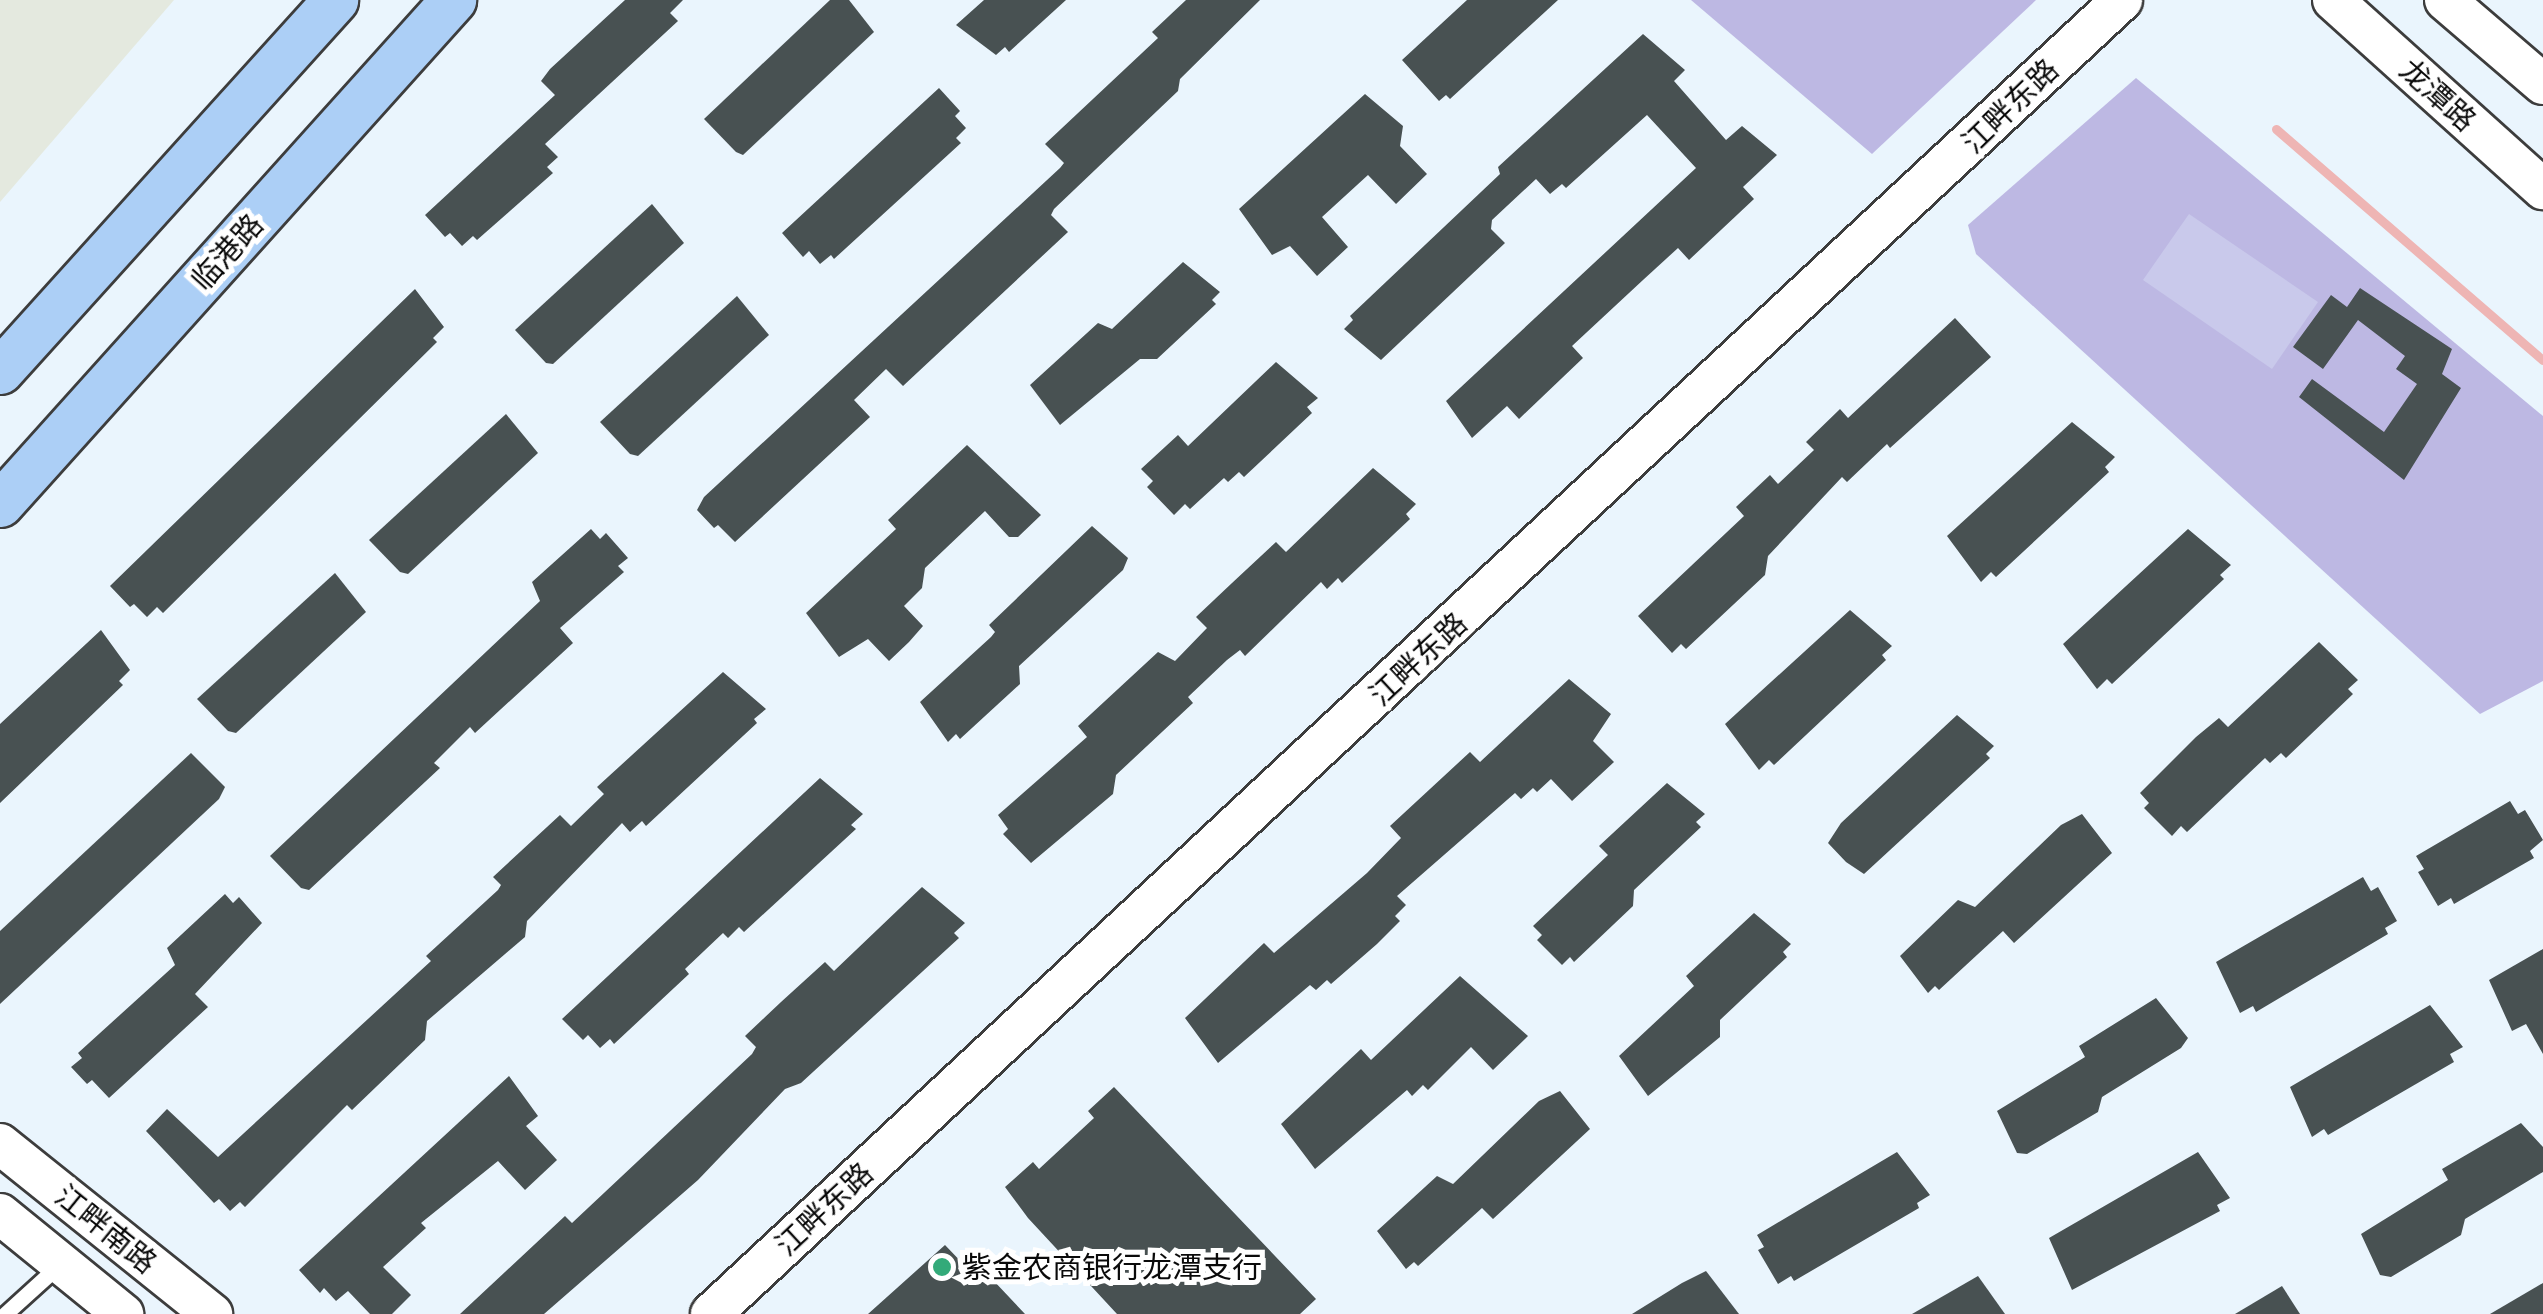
<!DOCTYPE html>
<html>
<head>
<meta charset="utf-8">
<style>
  body { margin:0 }
  #map { position:relative; width:2543px; height:1314px; overflow:hidden; background:#eaf5fd; font-family:Merriweather,"Noto Sans SC",serif }
  div>[style] { position:absolute }
  [style*='--x'] { left:calc(var(--x)*1px); top:calc(var(--y)*1px); width:calc(var(--w)*1px); rotate:calc(var(--a)*1deg) }
  .industrial>* { inset:0; background:#e4e9df }
  .green>* { inset:0; background:#bdb8e3 }
  .pitch>* { inset:0; background:#c9c9eb }
  .stream>* { height:9px; margin:-4.5px; padding:0 4.5px; transform-origin:4.5px; border-radius:4.5px; background:#eeb5b4 }
  .building>* { inset:0; background:#485152 }
  .roads { filter:drop-shadow(2px 0 #3d3d3d) drop-shadow(-2px 0 #3d3d3d) drop-shadow(0 2px #3d3d3d) drop-shadow(0 -2px #3d3d3d) }
  .service>* { height:15px; margin:-7.5px; padding:0 7.5px; transform-origin:7.5px; border-radius:7.5px; background:#fff }
  .tertiary>* { height:40px; margin:-20px; padding:0 20px; transform-origin:20px; border-radius:20px; background:#fff }
  .secondary>* { height:45px; margin:-22.5px; padding:0 22.5px; transform-origin:22.5px; border-radius:22.5px; background:#accff6 }
  .dots>* { width:28px; height:28px; translate:-50% -50%; box-sizing:border-box; border:5px solid #fff; border-radius:50% }
  span { translate:-50% -50%; white-space:nowrap; text-align:center; line-height:1.15; -webkit-text-stroke:10px #fff; paint-order:stroke }
  .street-label { font-size:30px; color:#0a0a0a }
  .poi-label { font-size:30px; color:#0a0a0a }
  .left { translate:0 -50%; text-align:left }
</style>
</head>
<body>
<div id="map">
  <div class="industrial">
    <div style="clip-path:polygon(0 0,174px 0,0 202px)"></div>
  </div>
  <div class="green">
    <div style="clip-path:polygon(1691px 0,2036px 0,1872px 154px)"></div>
    <div style="clip-path:polygon(2136px 78px,2543px 416px,2543px 681px,2480px 714px,1976px 254px,1968px 225px)"></div>
  </div>
  <div class="pitch">
    <div style="clip-path:polygon(2189px 214px,2318px 302px,2272px 369px,2143px 280px)"></div>
  </div>
  <div class="stream">
    <div style="--x:2276;--y:129;--w:353;--a:40.9"></div>
  </div>
  <div class="building">
    <div style="clip-path:polygon(625px 0,683px 0,670px 13px,678px 21px,545px 144px,558px 157px,547px 167px,553px 173px,477px 240px,473px 236px,462px 246px,450px 233px,445px 237px,425px 215px,555px 95px,541px 81px,550px 69px)"></div>
    <div style="clip-path:polygon(830px 0,849px 0,874px 32px,743px 155px,736px 152px,704px 119px)"></div>
    <div style="clip-path:polygon(984px 0,1066px 0,1009px 52px,1005px 47px,996px 55px,956px 25px)"></div>
    <div style="clip-path:polygon(1186px 0,1260px 0,1180px 79px,1178px 91px,1054px 209px,1051px 215px,1068px 232px,903px 386px,886px 369px,854px 400px,870px 417px,735px 542px,718px 525px,714px 528px,697px 510px,704px 497px,1060px 168px,1064px 163px,1045px 144px,1158px 38px,1152px 32px)"></div>
    <div style="clip-path:polygon(1467px 0,1558px 0,1450px 99px,1446px 95px,1439px 101px,1402px 60px)"></div>
    <div style="clip-path:polygon(1643px 34px,1685px 70px,1674px 81px,1726px 140px,1742px 126px,1777px 155px,1743px 187px,1754px 199px,1689px 260px,1678px 248px,1643px 280px,1572px 346px,1583px 358px,1540px 399px,1519px 419px,1507px 406px,1472px 438px,1446px 401px,1696px 168px,1647px 115px,1566px 188px,1562px 184px,1550px 194px,1536px 179px,1492px 220px,1491px 229px,1505px 243px,1381px 360px,1344px 329px,1353px 320px,1350px 316px,1500px 174px,1498px 167px)"></div>
    <div style="clip-path:polygon(939px 88px,960px 111px,955px 116px,966px 128px,956px 138px,961px 143px,834px 259px,831px 255px,820px 264px,809px 251px,803px 257px,782px 233px)"></div>
    <div style="clip-path:polygon(1365px 94px,1403px 126px,1400px 146px,1427px 174px,1396px 204px,1368px 175px,1322px 217px,1348px 247px,1317px 276px,1290px 246px,1272px 255px,1239px 209px)"></div>
    <div style="clip-path:polygon(652px 204px,684px 243px,553px 364px,546px 363px,515px 330px)"></div>
    <div style="clip-path:polygon(1183px 262px,1220px 292px,1212px 300px,1216px 304px,1157px 359px,1140px 359px,1060px 425px,1030px 385px,1098px 323px,1112px 329px)"></div>
    <div style="clip-path:polygon(2360px 288px,2452px 349px,2442px 374px,2461px 388px,2404px 480px,2299px 397px,2312px 379px,2384px 432px,2417px 384px,2396px 369px,2405px 356px,2358px 320px,2323px 369px,2293px 347px,2331px 295px,2347px 307px)"></div>
    <div style="clip-path:polygon(415px 289px,444px 327px,433px 338px,437px 342px,163px 613px,157px 607px,147px 617px,134px 604px,130px 607px,110px 586px)"></div>
    <div style="clip-path:polygon(737px 296px,769px 335px,638px 456px,630px 454px,600px 422px)"></div>
    <div style="clip-path:polygon(1955px 318px,1991px 357px,1890px 448px,1887px 444px,1847px 482px,1842px 477px,1768px 556px,1765px 575px,1686px 649px,1681px 644px,1672px 653px,1638px 616px,1744px 516px,1736px 507px,1770px 475px,1778px 484px,1814px 450px,1806px 442px,1840px 409px,1848px 418px)"></div>
    <div style="clip-path:polygon(1276px 362px,1318px 398px,1307px 407px,1312px 413px,1244px 477px,1239px 472px,1228px 482px,1224px 478px,1190px 509px,1185px 504px,1174px 515px,1147px 487px,1153px 481px,1141px 469px,1178px 435px,1188px 446px)"></div>
    <div style="clip-path:polygon(506px 414px,538px 453px,408px 574px,400px 572px,369px 540px)"></div>
    <div style="clip-path:polygon(2072px 422px,2115px 457px,2105px 467px,2109px 472px,1996px 577px,1991px 572px,1981px 582px,1947px 536px)"></div>
    <div style="clip-path:polygon(967px 445px,1041px 515px,1018px 537px,1009px 537px,985px 511px,925px 568px,922px 588px,904px 606px,923px 626px,909px 642px,889px 661px,868px 639px,839px 657px,806px 613px,896px 529px,888px 520px)"></div>
    <div style="clip-path:polygon(1373px 468px,1416px 504px,1406px 514px,1410px 519px,1342px 583px,1338px 578px,1327px 589px,1321px 582px,1245px 656px,1240px 650px,1227px 660px,1188px 697px,1193px 703px,1116px 775px,1113px 794px,1031px 863px,1003px 834px,1008px 829px,998px 815px,1087px 737px,1078px 726px,1158px 652px,1175px 661px,1207px 628px,1196px 617px,1232px 583px,1276px 542px,1286px 552px)"></div>
    <div style="clip-path:polygon(1092px 526px,1128px 558px,1123px 570px,1019px 666px,1020px 684px,960px 739px,956px 734px,948px 742px,920px 702px,991px 637px,995px 632px,989px 625px)"></div>
    <div style="clip-path:polygon(591px 529px,600px 539px,606px 533px,628px 558px,618px 566px,624px 572px,560px 628px,573px 643px,475px 733px,470px 727px,434px 763px,440px 768px,309px 890px,301px 888px,270px 856px,540px 601px,532px 582px)"></div>
    <div style="clip-path:polygon(2188px 529px,2231px 565px,2220px 575px,2224px 579px,2112px 684px,2107px 679px,2097px 689px,2063px 644px)"></div>
    <div style="clip-path:polygon(335px 573px,366px 612px,236px 733px,228px 731px,197px 699px)"></div>
    <div style="clip-path:polygon(1850px 610px,1892px 646px,1882px 655px,1886px 660px,1774px 765px,1769px 760px,1759px 770px,1725px 724px)"></div>
    <div style="clip-path:polygon(101px 630px,130px 670px,119px 681px,123px 685px,0 803px,0 724px)"></div>
    <div style="clip-path:polygon(2319px 642px,2358px 680px,2348px 689px,2353px 694px,2286px 758px,2281px 753px,2270px 763px,2265px 758px,2187px 832px,2181px 826px,2172px 836px,2144px 808px,2149px 803px,2140px 793px,2196px 737px,2219px 718px,2228px 727px)"></div>
    <div style="clip-path:polygon(723px 672px,766px 709px,754px 719px,757px 723px,646px 826px,642px 821px,630px 832px,622px 823px,527px 921px,525px 937px,427px 1021px,425px 1040px,352px 1110px,347px 1105px,245px 1207px,240px 1202px,230px 1211px,219px 1199px,214px 1203px,146px 1131px,167px 1109px,218px 1157px,431px 961px,426px 956px,498px 890px,501px 885px,493px 877px,560px 815px,571px 826px,604px 794px,597px 787px)"></div>
    <div style="clip-path:polygon(1569px 679px,1611px 714px,1593px 741px,1614px 762px,1572px 801px,1551px 779px,1537px 792px,1533px 788px,1521px 799px,1515px 793px,1397px 896px,1406px 905px,1395px 916px,1400px 921px,1377px 944px,1331px 984px,1327px 980px,1316px 990px,1310px 985px,1218px 1063px,1185px 1018px,1264px 943px,1274px 953px,1367px 873px,1401px 838px,1390px 826px,1470px 752px,1480px 762px)"></div>
    <div style="clip-path:polygon(1957px 715px,1994px 746px,1986px 754px,1990px 758px,1864px 874px,1846px 862px,1828px 843px,1841px 823px)"></div>
    <div style="clip-path:polygon(191px 753px,225px 787px,219px 799px,0 1004px,0 931px)"></div>
    <div style="clip-path:polygon(820px 778px,863px 814px,851px 825px,856px 829px,744px 932px,739px 927px,728px 938px,723px 933px,685px 969px,689px 974px,614px 1044px,610px 1039px,600px 1048px,588px 1035px,583px 1040px,562px 1019px)"></div>
    <div style="clip-path:polygon(1667px 783px,1705px 814px,1696px 822px,1701px 827px,1634px 890px,1633px 906px,1574px 962px,1570px 957px,1562px 965px,1537px 940px,1542px 935px,1533px 926px,1608px 855px,1599px 846px)"></div>
    <div style="clip-path:polygon(2510px 801px,2518px 814px,2525px 810px,2543px 840px,2530px 851px,2534px 858px,2454px 904px,2451px 898px,2438px 906px,2418px 872px,2424px 869px,2416px 856px)"></div>
    <div style="clip-path:polygon(2082px 814px,2112px 853px,2014px 943px,2003px 931px,1939px 990px,1935px 986px,1928px 993px,1900px 956px,1958px 900px,1975px 907px,2061px 825px)"></div>
    <div style="clip-path:polygon(2363px 877px,2371px 891px,2378px 887px,2397px 921px,2385px 928px,2388px 934px,2256px 1012px,2253px 1006px,2240px 1013px,2216px 962px)"></div>
    <div style="clip-path:polygon(922px 887px,965px 923px,954px 933px,959px 938px,801px 1083px,785px 1089px,698px 1180px,544px 1314px,460px 1314px,565px 1216px,572px 1223px,752px 1054px,756px 1047px,745px 1036px,781px 1002px,825px 962px,834px 971px)"></div>
    <div style="clip-path:polygon(225px 894px,233px 903px,239px 897px,262px 923px,195px 994px,208px 1007px,109px 1098px,92px 1080px,87px 1084px,71px 1067px,82px 1058px,78px 1053px,175px 965px,167px 948px)"></div>
    <div style="clip-path:polygon(1754px 913px,1791px 944px,1783px 952px,1787px 957px,1720px 1020px,1720px 1037px,1648px 1096px,1619px 1056px,1694px 986px,1686px 976px)"></div>
    <div style="clip-path:polygon(2543px 949px,2543px 1054px,2526px 1024px,2512px 1031px,2489px 980px)"></div>
    <div style="clip-path:polygon(1460px 976px,1528px 1036px,1493px 1070px,1471px 1047px,1428px 1090px,1423px 1085px,1412px 1096px,1407px 1090px,1315px 1169px,1281px 1124px,1361px 1049px,1371px 1060px)"></div>
    <div style="clip-path:polygon(2156px 998px,2188px 1038px,2181px 1048px,2102px 1097px,2098px 1112px,2027px 1154px,2017px 1153px,1997px 1111px,2085px 1057px,2079px 1046px)"></div>
    <div style="clip-path:polygon(2430px 1005px,2463px 1047px,2450px 1054px,2454px 1062px,2328px 1135px,2324px 1129px,2312px 1137px,2290px 1087px)"></div>
    <div style="clip-path:polygon(509px 1076px,538px 1116px,526px 1126px,557px 1160px,525px 1190px,498px 1161px,421px 1223px,426px 1228px,383px 1267px,411px 1295px,392px 1314px,370px 1314px,348px 1291px,336px 1301px,324px 1288px,320px 1293px,299px 1270px)"></div>
    <div style="clip-path:polygon(1114px 1087px,1316px 1299px,1300px 1314px,1117px 1314px,1028px 1218px,1005px 1187px,1033px 1162px,1039px 1169px,1094px 1118px,1088px 1111px)"></div>
    <div style="clip-path:polygon(1560px 1091px,1590px 1129px,1493px 1219px,1482px 1208px,1418px 1266px,1414px 1262px,1406px 1269px,1377px 1231px,1437px 1176px,1453px 1184px,1539px 1101px)"></div>
    <div style="clip-path:polygon(2521px 1123px,2543px 1147px,2543px 1172px,2465px 1219px,2461px 1235px,2391px 1277px,2380px 1275px,2361px 1234px,2448px 1180px,2442px 1169px)"></div>
    <div style="clip-path:polygon(1897px 1152px,1930px 1195px,1917px 1203px,1919px 1208px,1794px 1281px,1791px 1276px,1778px 1284px,1758px 1250px,1764px 1247px,1757px 1235px)"></div>
    <div style="clip-path:polygon(2198px 1152px,2230px 1198px,2217px 1205px,2220px 1211px,2072px 1290px,2049px 1238px)"></div>
    <div style="clip-path:polygon(945px 1245px,968px 1269px,976px 1262px,1025px 1314px,868px 1314px)"></div>
    <div style="clip-path:polygon(1706px 1271px,1739px 1314px,1632px 1314px,1682px 1283px)"></div>
    <div style="clip-path:polygon(1978px 1276px,2005px 1314px,1912px 1314px)"></div>
    <div style="clip-path:polygon(2543px 1283px,2543px 1314px,2490px 1314px)"></div>
    <div style="clip-path:polygon(2282px 1286px,2300px 1314px,2235px 1314px)"></div>
  </div>
  <div class="roads">
    <div class="service">
      <div style="--x:5;--y:1314;--w:72;--a:-42.2"></div>
    </div>
    <div class="tertiary">
      <div style="--x:2333;--y:0;--w:283;--a:42"></div>
      <div style="--x:2445;--y:0;--w:129;--a:40.6"></div>
      <div style="--x:0;--y:1144;--w:272;--a:38.7"></div>
      <div style="--x:0;--y:1214;--w:159;--a:39.1"></div>
      <div style="--x:711;--y:1314;--w:1928;--a:-42.96"></div>
    </div>
    <div class="secondary">
      <div style="--x:0;--y:371;--w:500;--a:-47.9"></div>
      <div style="--x:0;--y:504;--w:678;--a:-48.05"></div>
    </div>
  </div>
  <div class="dots">
    <div style="left:942px;top:1267px;background:#33aa79"></div>
  </div>
  <div class="street-label">
    <span style="left:2438px;top:95px;rotate:42deg">龙潭路</span>
    <span style="left:2010px;top:106px;rotate:-44deg">江畔东路</span>
    <span style="left:227px;top:252px;rotate:-48deg">临港路</span>
    <span style="left:1418px;top:659px;rotate:-43deg">江畔东路</span>
    <span style="left:824px;top:1209px;rotate:-43deg">江畔东路</span>
    <span style="left:106px;top:1229px;rotate:39deg">江畔南路</span>
  </div>
  <div class="poi-label">
    <span class="left" style="left:962px;top:1267px">紫金农商银行龙潭支行</span>
  </div>
</div>
</body>
</html>
